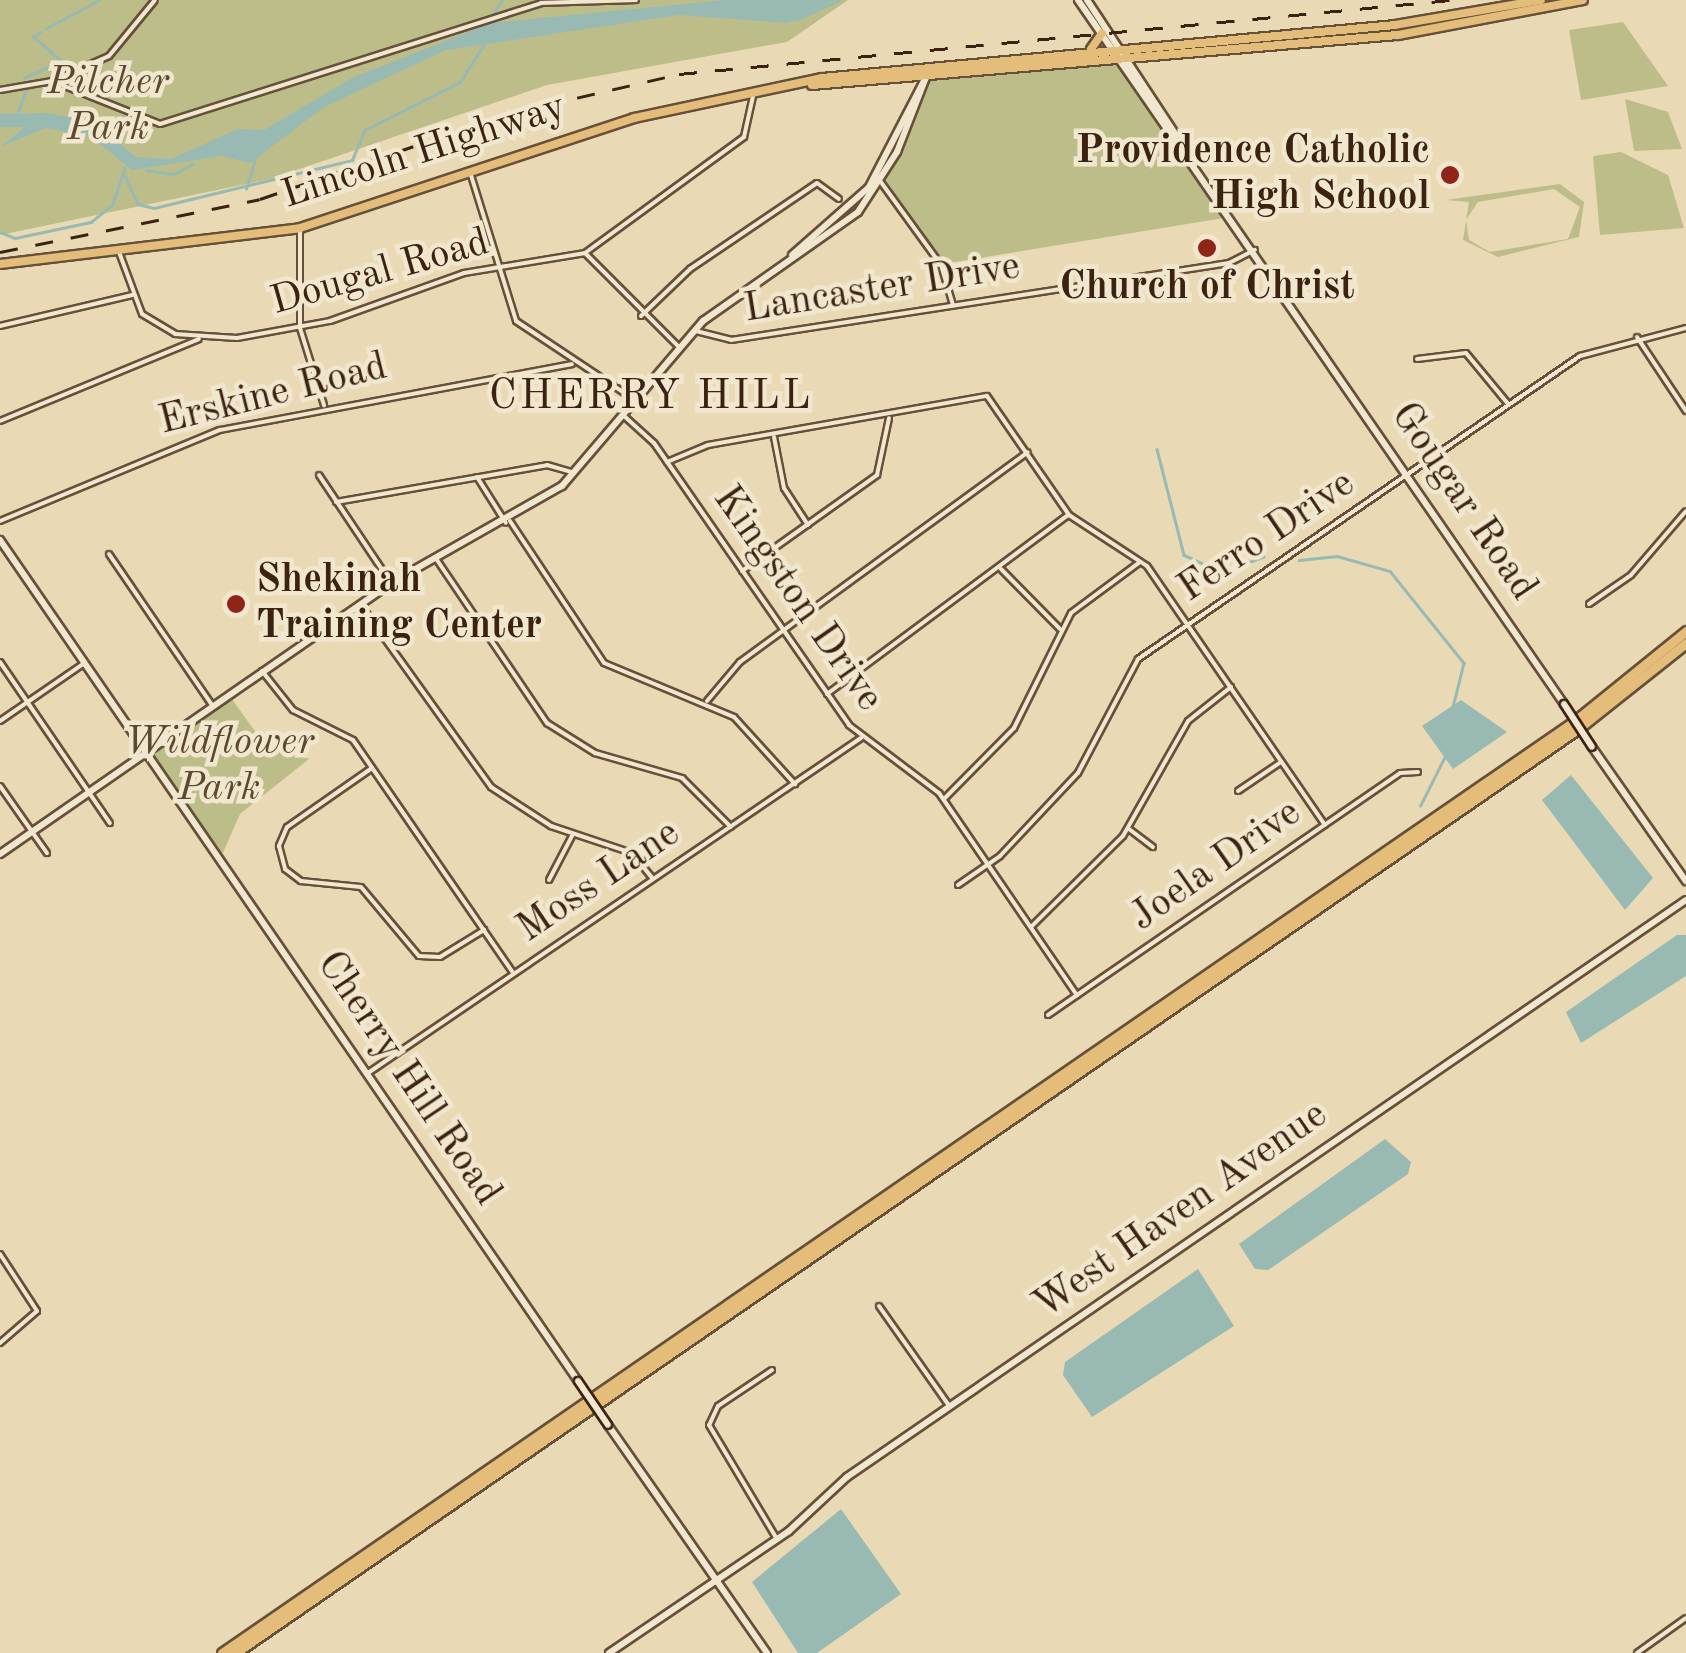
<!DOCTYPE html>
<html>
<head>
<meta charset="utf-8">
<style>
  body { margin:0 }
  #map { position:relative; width:1686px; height:1653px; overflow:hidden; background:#e9dab5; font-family:"Old Standard TT",serif }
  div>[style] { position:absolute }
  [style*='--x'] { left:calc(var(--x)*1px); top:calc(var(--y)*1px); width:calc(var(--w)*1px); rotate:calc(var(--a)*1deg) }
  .green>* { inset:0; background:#bdbd89 }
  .water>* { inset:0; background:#98bab3 }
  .stream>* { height:2.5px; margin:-1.25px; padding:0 1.25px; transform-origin:1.25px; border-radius:1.25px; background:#98bab3 }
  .roads { filter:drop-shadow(2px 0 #66503a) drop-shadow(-2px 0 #66503a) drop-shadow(0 2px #66503a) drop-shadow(0 -2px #66503a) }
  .street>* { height:4px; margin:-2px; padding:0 2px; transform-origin:2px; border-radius:2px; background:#f1e7cf }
  .secondary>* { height:6px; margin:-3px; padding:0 3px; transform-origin:3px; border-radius:3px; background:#f1e7cf }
  .primary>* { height:8px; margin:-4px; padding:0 4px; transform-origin:4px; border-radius:4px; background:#e4bd7a }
  .highway>* { height:9px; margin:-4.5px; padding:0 4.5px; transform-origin:4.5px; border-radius:4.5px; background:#e4bd7a }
  .rail>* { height:2.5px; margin-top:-1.25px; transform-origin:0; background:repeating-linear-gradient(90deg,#3b2211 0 18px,transparent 0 36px) }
  .bridges { filter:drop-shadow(2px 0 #3b2211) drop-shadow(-2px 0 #3b2211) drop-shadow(0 2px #3b2211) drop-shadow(0 -2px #3b2211) }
  .secondary-bridge>* { height:6px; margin:-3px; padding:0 3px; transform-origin:3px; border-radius:3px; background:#f1e7cf }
  .dots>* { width:28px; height:28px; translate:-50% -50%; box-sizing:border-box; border:5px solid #f1e7cf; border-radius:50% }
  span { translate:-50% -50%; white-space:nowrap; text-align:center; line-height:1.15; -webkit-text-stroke:9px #f1e7cf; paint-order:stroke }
  .park-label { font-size:40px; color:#5c492f; font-style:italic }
  .street-label { font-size:40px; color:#3b2211 }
  .poi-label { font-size:40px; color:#3b2211; font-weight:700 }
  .right { translate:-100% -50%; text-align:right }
  .left { translate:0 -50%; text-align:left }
  .neighbourhood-label { font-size:42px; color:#3b2211; letter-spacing:2.5px }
</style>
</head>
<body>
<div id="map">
  <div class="green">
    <div style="clip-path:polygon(0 0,848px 0,787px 42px,547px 85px,270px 179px,0 235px)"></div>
    <div style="clip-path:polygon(1623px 22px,1668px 86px,1581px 100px,1569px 30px)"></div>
    <div style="clip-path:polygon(1118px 61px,1230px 217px,943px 264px,886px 180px,929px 79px)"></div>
    <div style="clip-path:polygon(1625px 99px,1668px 112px,1682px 149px,1634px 151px)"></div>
    <div style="clip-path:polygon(1621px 152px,1668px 175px,1684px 228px,1600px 235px,1593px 156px)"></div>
    <div style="clip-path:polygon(evenodd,1560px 184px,1584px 202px,1579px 237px,1498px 257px,1463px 240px,1469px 202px,1446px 200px,1560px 184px,1554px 189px,1580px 207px,1568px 239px,1490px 252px,1469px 240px,1466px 220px,1478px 202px,1554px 189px)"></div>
    <div style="clip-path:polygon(229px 695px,259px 737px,309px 759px,240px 814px,221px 857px,149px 751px)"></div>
  </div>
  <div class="water">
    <div style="clip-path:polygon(726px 0,835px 0,788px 23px,679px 15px,446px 50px,324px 107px,250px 163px,221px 156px,132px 170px,90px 136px,46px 128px,0 147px,25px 127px,0 127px,0 114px,46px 113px,93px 121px,136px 157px,171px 159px,238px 129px,264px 130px,352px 78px,491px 23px)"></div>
    <div style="clip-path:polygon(1461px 700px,1507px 732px,1453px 769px,1422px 726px)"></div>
    <div style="clip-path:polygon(1571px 775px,1653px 878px,1625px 910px,1542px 800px)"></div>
    <div style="clip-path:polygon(1677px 935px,1686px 935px,1686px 976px,1581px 1043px,1566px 1012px)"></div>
    <div style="clip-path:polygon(1385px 1139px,1411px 1162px,1408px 1174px,1268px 1270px,1255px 1269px,1239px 1244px)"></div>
    <div style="clip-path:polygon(1198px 1269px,1234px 1326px,1092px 1417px,1063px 1375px,1065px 1362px)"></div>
    <div style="clip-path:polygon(841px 1509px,901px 1594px,817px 1653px,798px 1653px,752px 1582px)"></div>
  </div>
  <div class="stream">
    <div style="--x:492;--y:16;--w:19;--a:-58"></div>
    <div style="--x:796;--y:20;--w:47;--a:-24.9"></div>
    <div style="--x:45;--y:29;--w:61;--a:-28.2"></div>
    <div style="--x:24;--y:78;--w:41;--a:-24.7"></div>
    <div style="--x:61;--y:61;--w:37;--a:-139"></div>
    <div style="--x:33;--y:37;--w:9;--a:-36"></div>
    <div style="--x:18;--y:112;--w:29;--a:-70"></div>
    <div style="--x:146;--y:170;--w:28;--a:8"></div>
    <div style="--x:174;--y:174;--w:22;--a:-27"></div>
    <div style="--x:125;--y:175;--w:32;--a:66"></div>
    <div style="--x:138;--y:204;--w:16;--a:14"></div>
    <div style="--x:154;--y:208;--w:204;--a:-13.6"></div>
    <div style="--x:352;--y:160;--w:33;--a:-67"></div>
    <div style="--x:365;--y:130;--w:106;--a:-26.8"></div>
    <div style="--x:460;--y:82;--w:49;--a:-57.6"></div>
    <div style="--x:246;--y:189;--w:31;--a:-73"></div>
    <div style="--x:0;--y:232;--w:16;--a:22"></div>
    <div style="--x:15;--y:238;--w:78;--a:-11.9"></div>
    <div style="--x:91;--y:222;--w:27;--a:-39"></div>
    <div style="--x:112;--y:205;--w:39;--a:-71"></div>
    <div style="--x:1157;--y:449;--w:109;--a:75.7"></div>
    <div style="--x:1184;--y:555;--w:41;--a:24.7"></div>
    <div style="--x:1221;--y:572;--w:45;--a:-19.7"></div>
    <div style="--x:1299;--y:560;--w:38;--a:-6"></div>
    <div style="--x:1337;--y:556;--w:55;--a:15.8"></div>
    <div style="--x:1390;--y:571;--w:118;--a:51.2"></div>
    <div style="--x:1464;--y:663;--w:45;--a:104"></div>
    <div style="--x:1420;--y:806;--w:54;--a:-63.4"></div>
  </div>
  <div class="roads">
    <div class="street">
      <div style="--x:52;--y:81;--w:62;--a:-23.7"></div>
      <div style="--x:109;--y:56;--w:72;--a:-50.6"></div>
      <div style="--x:0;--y:90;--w:53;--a:-9.8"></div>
      <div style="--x:52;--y:81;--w:116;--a:21.7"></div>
      <div style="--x:160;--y:124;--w:400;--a:-17.6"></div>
      <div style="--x:541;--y:3;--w:95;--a:-1.8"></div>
      <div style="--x:470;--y:172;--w:156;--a:72.8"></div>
      <div style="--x:516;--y:321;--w:143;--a:33.6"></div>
      <div style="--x:878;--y:178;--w:107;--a:54.1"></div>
      <div style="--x:941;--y:265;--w:42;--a:73.3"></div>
      <div style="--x:300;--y:229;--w:99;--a:90"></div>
      <div style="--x:300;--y:328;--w:81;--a:72.7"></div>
      <div style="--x:119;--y:252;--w:66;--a:69.6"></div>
      <div style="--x:142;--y:314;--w:39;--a:31"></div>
      <div style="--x:175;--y:334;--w:62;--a:3.7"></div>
      <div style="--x:237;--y:338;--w:95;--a:-10.4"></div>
      <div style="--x:330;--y:321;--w:142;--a:-19.7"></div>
      <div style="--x:464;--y:273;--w:123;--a:-9.4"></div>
      <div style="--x:585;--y:253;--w:197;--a:-36.1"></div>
      <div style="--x:744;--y:137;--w:42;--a:-77.6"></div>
      <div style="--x:585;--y:253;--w:133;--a:45"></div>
      <div style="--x:641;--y:316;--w:68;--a:-43.8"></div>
      <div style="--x:690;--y:269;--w:153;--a:-34.1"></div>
      <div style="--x:817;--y:183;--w:27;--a:36"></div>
      <div style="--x:0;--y:326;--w:136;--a:-13.2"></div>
      <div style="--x:696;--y:331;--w:36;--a:14"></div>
      <div style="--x:731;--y:340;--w:504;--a:-8.79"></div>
      <div style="--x:1229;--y:263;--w:29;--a:-27"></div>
      <div style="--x:1637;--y:337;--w:89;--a:56.5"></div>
      <div style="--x:1417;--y:359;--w:49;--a:-7"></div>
      <div style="--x:1466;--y:353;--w:67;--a:50.4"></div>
      <div style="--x:623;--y:415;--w:42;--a:42.1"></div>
      <div style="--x:654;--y:443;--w:343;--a:55.3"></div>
      <div style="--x:849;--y:725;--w:113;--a:37.1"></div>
      <div style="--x:939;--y:793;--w:245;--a:55.7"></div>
      <div style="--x:0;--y:421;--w:215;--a:-22.4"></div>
      <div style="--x:774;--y:437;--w:52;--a:78.9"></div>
      <div style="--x:784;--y:488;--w:44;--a:57"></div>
      <div style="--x:667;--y:462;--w:44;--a:-22.5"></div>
      <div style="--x:708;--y:445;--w:283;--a:-10"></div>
      <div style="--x:987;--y:396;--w:145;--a:55.4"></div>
      <div style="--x:1069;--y:515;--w:93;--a:33.2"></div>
      <div style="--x:1147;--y:566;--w:314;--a:55.5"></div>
      <div style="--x:319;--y:475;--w:130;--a:56.3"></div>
      <div style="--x:477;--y:477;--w:54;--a:57.8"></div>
      <div style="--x:336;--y:502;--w:214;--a:-9.9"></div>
      <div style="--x:547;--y:465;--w:25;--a:16"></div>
      <div style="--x:0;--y:521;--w:238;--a:-22.5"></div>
      <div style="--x:220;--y:430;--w:358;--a:-10.6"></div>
      <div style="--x:510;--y:521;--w:170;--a:56.5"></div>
      <div style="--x:604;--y:663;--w:141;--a:22.6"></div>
      <div style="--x:734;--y:717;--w:91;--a:47.7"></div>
      <div style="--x:109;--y:554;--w:183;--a:55.7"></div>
      <div style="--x:437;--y:560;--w:197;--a:56"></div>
      <div style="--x:547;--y:723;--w:57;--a:32"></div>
      <div style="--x:595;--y:753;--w:91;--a:16"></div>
      <div style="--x:682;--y:778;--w:69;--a:45"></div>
      <div style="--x:1001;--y:569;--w:84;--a:45.5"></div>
      <div style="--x:742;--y:571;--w:166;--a:-35.4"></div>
      <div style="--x:877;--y:475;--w:58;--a:-78.1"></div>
      <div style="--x:360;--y:604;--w:225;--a:54.4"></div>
      <div style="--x:491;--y:787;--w:72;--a:33"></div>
      <div style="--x:551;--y:826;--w:85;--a:18.4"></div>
      <div style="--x:632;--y:853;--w:32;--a:51"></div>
      <div style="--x:1589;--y:604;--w:51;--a:-34.6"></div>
      <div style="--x:1631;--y:575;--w:84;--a:-49.3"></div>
      <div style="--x:0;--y:662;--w:195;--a:55.7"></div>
      <div style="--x:262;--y:671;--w:50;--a:51.5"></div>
      <div style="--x:293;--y:710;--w:67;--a:26.6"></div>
      <div style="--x:353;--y:740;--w:283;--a:55.5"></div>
      <div style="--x:827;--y:694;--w:300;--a:-36.6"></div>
      <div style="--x:707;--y:701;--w:51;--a:-49.8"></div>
      <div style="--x:740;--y:662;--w:356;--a:-36.1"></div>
      <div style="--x:0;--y:721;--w:101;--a:-34.5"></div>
      <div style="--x:372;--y:768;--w:103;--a:145.2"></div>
      <div style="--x:287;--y:827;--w:21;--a:113"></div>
      <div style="--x:279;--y:846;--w:24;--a:75"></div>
      <div style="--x:285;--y:869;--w:20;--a:37"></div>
      <div style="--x:301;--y:881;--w:60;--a:5.7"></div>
      <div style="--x:361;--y:887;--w:90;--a:50"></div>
      <div style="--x:419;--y:956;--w:21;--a:3"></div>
      <div style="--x:440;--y:957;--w:52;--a:-31.5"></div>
      <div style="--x:0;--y:786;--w:82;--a:55"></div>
      <div style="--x:1238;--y:791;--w:52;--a:-34"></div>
      <div style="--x:944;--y:799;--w:100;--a:-45.4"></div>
      <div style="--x:1014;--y:728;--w:128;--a:-63.6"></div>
      <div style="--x:1071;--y:613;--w:86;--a:-36.5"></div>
      <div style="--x:1129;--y:829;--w:30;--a:37"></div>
      <div style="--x:549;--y:880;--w:50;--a:-62.4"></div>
      <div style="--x:958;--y:885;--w:51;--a:-34.6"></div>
      <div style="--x:1000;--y:856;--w:114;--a:-46.8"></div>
      <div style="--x:1078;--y:773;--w:129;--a:-62.2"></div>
      <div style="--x:1138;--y:659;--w:536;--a:-34.43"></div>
      <div style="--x:1580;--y:356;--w:110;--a:-14.8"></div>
      <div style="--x:1031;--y:927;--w:129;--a:-44.7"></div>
      <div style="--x:1123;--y:836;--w:132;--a:-60.5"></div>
      <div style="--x:1188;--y:721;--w:55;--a:-38.3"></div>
      <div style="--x:1048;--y:1015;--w:427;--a:-34.5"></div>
      <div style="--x:1400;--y:773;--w:18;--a:-3"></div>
      <div style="--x:368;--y:1073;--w:596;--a:-34.2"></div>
      <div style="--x:0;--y:1254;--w:68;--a:57"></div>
      <div style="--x:37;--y:1311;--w:49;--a:139.1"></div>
      <div style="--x:879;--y:1306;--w:123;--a:54.9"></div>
      <div style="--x:772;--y:1370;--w:65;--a:146.3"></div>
      <div style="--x:718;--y:1406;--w:21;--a:115"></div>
      <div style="--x:709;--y:1425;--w:133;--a:59.2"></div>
      <div style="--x:1637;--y:1653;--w:60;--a:-35.5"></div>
    </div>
    <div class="secondary">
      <div style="--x:1078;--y:0;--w:855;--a:55.38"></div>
      <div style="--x:1087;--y:0;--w:183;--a:56.6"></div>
      <div style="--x:792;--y:255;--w:103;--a:-41.4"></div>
      <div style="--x:869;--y:187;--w:124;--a:-62.6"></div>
      <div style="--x:0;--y:540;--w:1020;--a:55.5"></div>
      <div style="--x:1592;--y:747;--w:164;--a:55"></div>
      <div style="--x:0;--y:854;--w:476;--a:-34.7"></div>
      <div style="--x:391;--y:583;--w:197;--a:-29.6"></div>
      <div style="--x:562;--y:486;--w:217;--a:-49.5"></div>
      <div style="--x:703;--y:321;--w:189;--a:-35.1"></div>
      <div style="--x:858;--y:212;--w:72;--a:-57"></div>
      <div style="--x:897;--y:152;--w:86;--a:-68.8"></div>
      <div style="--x:608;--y:1425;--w:278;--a:55.1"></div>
      <div style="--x:609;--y:1653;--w:217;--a:-34.1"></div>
      <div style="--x:789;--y:1531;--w:79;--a:-43"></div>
      <div style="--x:847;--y:1477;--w:1018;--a:-34.52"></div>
    </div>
    <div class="primary">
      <div style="--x:1091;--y:49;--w:19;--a:-55"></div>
      <div style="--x:812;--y:85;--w:588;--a:-4.88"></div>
      <div style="--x:1398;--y:35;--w:188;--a:-10.7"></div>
      <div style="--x:0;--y:264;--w:302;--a:-6.8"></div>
      <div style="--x:300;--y:228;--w:352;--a:-18.2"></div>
      <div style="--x:634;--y:118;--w:192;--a:-12"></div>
      <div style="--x:822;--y:78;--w:575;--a:-5.28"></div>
      <div style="--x:1395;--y:25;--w:148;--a:-9.7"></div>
    </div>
    <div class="highway">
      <div style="--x:222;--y:1653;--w:1643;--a:-34.56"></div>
      <div style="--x:1575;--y:721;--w:143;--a:-39"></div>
      <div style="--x:235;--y:1653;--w:1632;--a:-34.54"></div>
      <div style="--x:1579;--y:728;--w:137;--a:-38.5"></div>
    </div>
  </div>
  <div class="rail">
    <div style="--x:0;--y:252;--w:265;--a:-11.5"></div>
    <div style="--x:260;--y:199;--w:261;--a:-19"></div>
    <div style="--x:507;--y:114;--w:177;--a:-13.1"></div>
    <div style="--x:679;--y:74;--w:776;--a:-5.48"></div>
  </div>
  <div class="bridges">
    <div class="secondary-bridge">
      <div style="--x:1564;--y:704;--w:51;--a:56.9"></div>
      <div style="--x:578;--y:1381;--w:53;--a:55.7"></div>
    </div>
  </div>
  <div class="dots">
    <div style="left:1450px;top:175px;background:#8f2418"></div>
    <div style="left:1207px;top:248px;background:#8f2418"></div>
    <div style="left:236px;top:604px;background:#8f2418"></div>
  </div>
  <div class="park-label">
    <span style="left:108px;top:106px">Pilcher<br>Park</span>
    <span style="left:219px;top:766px">Wildflower<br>Park</span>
  </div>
  <div class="street-label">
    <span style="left:424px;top:152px;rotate:-18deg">Lincoln Highway</span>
    <span style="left:380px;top:273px;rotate:-16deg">Dougal Road</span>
    <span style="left:882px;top:289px;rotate:-9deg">Lancaster Drive</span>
    <span style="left:273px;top:395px;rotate:-14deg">Erskine Road</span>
    <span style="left:1463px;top:502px;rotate:56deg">Gougar Road</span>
    <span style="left:1267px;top:537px;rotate:-34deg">Ferro Drive</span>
    <span style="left:797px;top:599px;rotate:55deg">Kingston Drive</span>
    <span style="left:1216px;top:866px;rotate:-35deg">Joela Drive</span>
    <span style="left:599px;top:882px;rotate:-34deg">Moss Lane</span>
    <span style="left:408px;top:1079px;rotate:56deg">Cherry Hill Road</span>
    <span style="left:1181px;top:1211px;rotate:-35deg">West Haven Avenue</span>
  </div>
  <div class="poi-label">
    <span class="right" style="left:1430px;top:175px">Providence Catholic<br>High School</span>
    <span style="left:1207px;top:288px">Church of Christ</span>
    <span class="left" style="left:256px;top:604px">Shekinah<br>Training Center</span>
  </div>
  <div class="neighbourhood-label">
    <span style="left:651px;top:397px">CHERRY HILL</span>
  </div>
</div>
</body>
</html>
